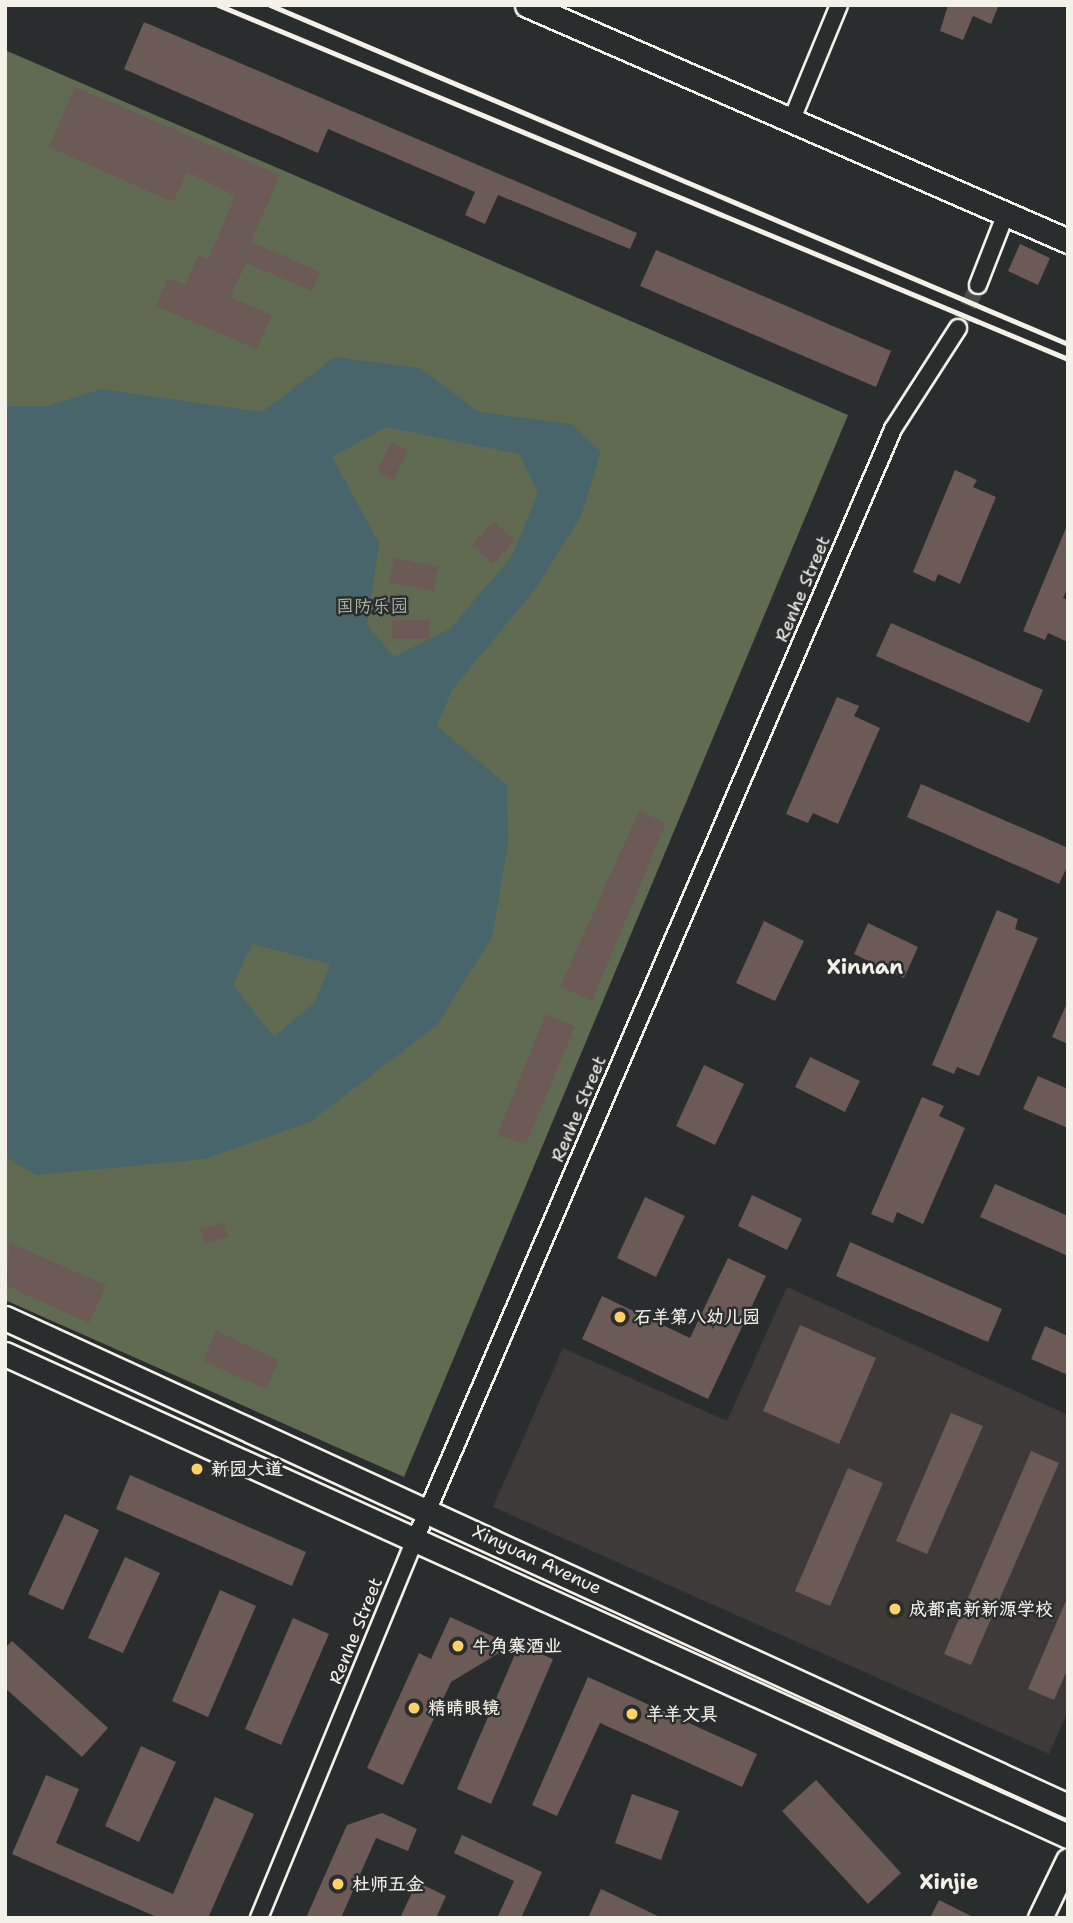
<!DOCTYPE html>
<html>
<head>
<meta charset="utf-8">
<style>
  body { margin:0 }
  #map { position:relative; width:1073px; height:1923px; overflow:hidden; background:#2a2d2e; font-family:"Shantell Sans","LXGW WenKai TC",sans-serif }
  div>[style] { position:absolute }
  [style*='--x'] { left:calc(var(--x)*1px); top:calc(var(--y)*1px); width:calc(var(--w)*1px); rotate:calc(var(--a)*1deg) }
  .built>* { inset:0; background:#3e3a3a }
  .green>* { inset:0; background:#606b51 }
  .water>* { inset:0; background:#47656a }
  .building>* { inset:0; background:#6c5a57 }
  .street-tunnel>* { height:16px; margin-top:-8px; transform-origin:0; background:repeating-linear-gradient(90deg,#484a4a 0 16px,transparent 0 24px) }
  .roads { filter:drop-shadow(2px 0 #f4f1e8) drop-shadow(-2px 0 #f4f1e8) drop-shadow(0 2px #f4f1e8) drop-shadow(0 -2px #f4f1e8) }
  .street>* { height:16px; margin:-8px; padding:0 8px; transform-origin:8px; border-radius:8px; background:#2a2d2e }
  .secondary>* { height:23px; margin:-11.5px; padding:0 11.5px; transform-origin:11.5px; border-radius:11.5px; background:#2a2d2e }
  .rail>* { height:5px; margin:-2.5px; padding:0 2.5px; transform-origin:2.5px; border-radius:2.5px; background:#f4f1e8 }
  .dots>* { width:19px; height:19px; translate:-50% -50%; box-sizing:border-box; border:4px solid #2a2d2e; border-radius:50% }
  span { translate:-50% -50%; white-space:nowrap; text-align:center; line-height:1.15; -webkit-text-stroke:5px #2a2d2e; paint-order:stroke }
  .street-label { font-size:18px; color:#f4f1e8 }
  .park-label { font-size:18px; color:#b1b5a4 }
  .poi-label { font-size:18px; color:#f4f1e8; font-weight:700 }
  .left { translate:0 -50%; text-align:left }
  .quarter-label { font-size:21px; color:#f4f1e8; font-weight:700 }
  .frame { position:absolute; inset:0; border:7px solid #f4f1e8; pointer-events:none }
</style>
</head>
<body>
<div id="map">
  <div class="built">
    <div style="clip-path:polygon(787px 1287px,1068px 1415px,1068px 1711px,1049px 1754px,493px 1507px,563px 1348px,727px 1421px)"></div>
  </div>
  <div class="green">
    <div style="clip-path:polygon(5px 50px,848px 415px,404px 1477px,5px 1300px)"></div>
  </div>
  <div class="water">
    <div style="clip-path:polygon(evenodd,335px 357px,420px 368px,479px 412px,571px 424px,601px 452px,581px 516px,536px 588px,452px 690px,437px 726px,507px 785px,508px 843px,492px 937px,437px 1025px,310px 1122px,205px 1159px,36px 1175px,5px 1156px,5px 406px,48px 406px,101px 389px,262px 412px,335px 357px,386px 427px,519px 454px,538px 493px,512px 556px,450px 629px,394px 657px,367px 625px,379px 543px,332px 457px,386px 427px,335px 357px,252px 944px,330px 964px,315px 1002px,274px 1037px,233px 985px,252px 944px)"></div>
  </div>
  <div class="building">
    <div style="clip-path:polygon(948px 5px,999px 5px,991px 24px,973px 16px,963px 40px,940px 31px)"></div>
    <div style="clip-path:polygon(144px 22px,637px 233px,630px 249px,498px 195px,485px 224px,465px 215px,475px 192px,328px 129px,318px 153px,124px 69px)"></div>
    <div style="clip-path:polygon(75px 87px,280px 175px,251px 242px,320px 272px,312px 291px,246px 263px,230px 297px,272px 315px,257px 349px,156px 306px,168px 278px,185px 285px,199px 255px,208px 260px,235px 196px,187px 172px,173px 202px,49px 147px)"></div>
    <div style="clip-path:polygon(1020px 244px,1050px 258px,1038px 285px,1008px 271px)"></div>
    <div style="clip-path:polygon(656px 250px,891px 351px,876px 387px,640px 286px)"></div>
    <div style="clip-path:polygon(391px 442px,408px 450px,393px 480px,377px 471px)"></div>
    <div style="clip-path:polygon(955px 470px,977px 480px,973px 487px,996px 497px,960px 584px,938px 574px,935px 582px,913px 572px)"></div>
    <div style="clip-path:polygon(494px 521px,515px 540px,493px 564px,472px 545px)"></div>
    <div style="clip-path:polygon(1068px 523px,1068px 587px,1063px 598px,1068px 600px,1068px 642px,1048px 633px,1045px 640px,1023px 631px)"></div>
    <div style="clip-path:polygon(394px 558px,439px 567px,434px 591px,389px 582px)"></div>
    <div style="clip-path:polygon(392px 620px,430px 620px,429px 639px,392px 639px)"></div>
    <div style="clip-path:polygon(891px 623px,1043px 690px,1029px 723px,876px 656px)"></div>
    <div style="clip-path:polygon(837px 697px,859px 706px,854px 716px,880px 728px,838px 824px,813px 813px,808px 823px,786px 814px)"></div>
    <div style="clip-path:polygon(921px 784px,1068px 848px,1068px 865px,1059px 884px,907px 817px)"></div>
    <div style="clip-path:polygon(639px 811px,666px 823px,592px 1001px,560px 987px)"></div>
    <div style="clip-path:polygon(997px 910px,1018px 919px,1015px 929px,1038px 938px,979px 1076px,957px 1067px,954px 1074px,932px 1065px)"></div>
    <div style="clip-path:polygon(764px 921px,804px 941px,775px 1001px,736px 983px)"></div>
    <div style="clip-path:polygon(868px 923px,918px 947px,904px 978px,854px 954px)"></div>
    <div style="clip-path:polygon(1068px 1001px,1068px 1044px,1052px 1037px)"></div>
    <div style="clip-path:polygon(546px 1014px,575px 1027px,526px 1144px,497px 1135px)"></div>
    <div style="clip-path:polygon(810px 1057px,860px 1081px,845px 1112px,795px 1087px)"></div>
    <div style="clip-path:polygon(704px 1065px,744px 1084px,715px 1145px,676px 1126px)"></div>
    <div style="clip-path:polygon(1038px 1076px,1068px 1089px,1068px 1128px,1023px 1109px)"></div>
    <div style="clip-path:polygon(922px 1097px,944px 1106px,939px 1116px,965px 1128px,923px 1224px,897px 1212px,893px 1223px,871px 1214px)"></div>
    <div style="clip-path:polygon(995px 1184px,1068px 1216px,1068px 1256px,980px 1217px)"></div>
    <div style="clip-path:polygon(752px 1195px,802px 1219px,787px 1250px,738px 1226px)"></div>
    <div style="clip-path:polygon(645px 1197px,685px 1216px,656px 1277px,617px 1258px)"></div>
    <div style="clip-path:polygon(224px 1223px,228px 1237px,204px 1243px,200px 1229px)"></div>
    <div style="clip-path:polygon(850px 1242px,1002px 1309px,988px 1342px,836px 1276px)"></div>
    <div style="clip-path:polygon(10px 1243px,106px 1285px,89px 1323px,5px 1285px)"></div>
    <div style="clip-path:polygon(728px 1258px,766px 1276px,708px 1399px,582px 1339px,602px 1296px,690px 1338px)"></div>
    <div style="clip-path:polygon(800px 1325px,876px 1358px,839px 1444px,763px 1411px)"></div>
    <div style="clip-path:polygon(1045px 1326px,1068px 1336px,1068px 1375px,1031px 1359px)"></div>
    <div style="clip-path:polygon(216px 1331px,279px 1360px,266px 1389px,203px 1361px)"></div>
    <div style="clip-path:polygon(951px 1413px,983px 1426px,927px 1554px,896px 1541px)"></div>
    <div style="clip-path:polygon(1031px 1451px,1059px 1463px,971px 1665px,944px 1654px)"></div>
    <div style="clip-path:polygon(848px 1468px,883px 1483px,830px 1606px,795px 1591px)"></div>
    <div style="clip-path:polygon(130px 1475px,306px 1552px,292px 1586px,116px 1509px)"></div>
    <div style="clip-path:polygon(65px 1514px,99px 1530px,63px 1610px,28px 1594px)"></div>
    <div style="clip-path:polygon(125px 1557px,160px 1573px,123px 1653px,88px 1638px)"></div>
    <div style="clip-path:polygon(220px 1590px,256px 1606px,208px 1717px,172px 1701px)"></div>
    <div style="clip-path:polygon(1068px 1596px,1068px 1668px,1054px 1700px,1028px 1689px)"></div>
    <div style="clip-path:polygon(450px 1617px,512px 1645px,451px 1682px,403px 1785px,367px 1768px,419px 1653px,431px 1659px)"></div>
    <div style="clip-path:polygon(293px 1618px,329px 1634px,281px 1745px,245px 1729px)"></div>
    <div style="clip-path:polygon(12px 1641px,108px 1728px,82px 1757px,5px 1688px,5px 1648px)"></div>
    <div style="clip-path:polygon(519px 1645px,553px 1659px,491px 1804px,457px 1789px)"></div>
    <div style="clip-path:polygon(588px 1677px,757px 1754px,742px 1787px,600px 1723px,557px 1816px,532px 1805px)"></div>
    <div style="clip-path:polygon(141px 1746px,176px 1762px,139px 1842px,105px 1826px)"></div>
    <div style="clip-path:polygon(46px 1775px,79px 1789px,56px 1843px,173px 1894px,215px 1797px,254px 1814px,208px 1918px,159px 1918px,12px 1854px)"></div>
    <div style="clip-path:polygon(816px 1780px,901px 1873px,868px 1904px,782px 1811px)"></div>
    <div style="clip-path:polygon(632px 1794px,679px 1811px,661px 1860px,615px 1843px)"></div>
    <div style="clip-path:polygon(382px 1813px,417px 1829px,408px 1851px,376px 1838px,341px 1918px,306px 1918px,347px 1825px)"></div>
    <div style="clip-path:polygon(462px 1835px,542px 1872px,521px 1918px,497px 1918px,514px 1881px,454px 1853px)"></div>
    <div style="clip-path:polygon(417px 1882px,446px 1896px,436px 1918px,400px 1918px)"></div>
    <div style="clip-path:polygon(601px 1889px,662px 1918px,588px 1918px)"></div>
    <div style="clip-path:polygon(939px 1900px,975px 1918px,930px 1918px)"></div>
  </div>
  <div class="street-tunnel">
    <div style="--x:958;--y:328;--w:47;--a:-65.1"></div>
  </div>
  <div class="roads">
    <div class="street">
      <div style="--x:792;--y:119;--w:123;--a:-67.6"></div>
      <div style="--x:978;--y:285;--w:77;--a:-68.7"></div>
      <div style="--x:259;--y:1918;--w:407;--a:-67.6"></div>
      <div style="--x:414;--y:1542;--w:1212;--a:-66.71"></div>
      <div style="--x:893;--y:429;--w:120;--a:-57.2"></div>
    </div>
    <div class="secondary">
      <div style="--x:527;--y:5;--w:590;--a:23.57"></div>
      <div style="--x:5;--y:1318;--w:1170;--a:24.66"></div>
      <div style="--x:5;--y:1354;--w:1167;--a:24.39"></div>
      <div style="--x:1040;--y:1918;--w:64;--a:-64.2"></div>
    </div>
  </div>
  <div class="rail">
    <div style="--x:218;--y:5;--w:921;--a:22.61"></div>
    <div style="--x:270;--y:5;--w:867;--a:23.02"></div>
  </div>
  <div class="dots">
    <div style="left:620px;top:1317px;background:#ffd166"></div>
    <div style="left:197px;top:1469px;background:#ffd166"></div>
    <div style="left:895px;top:1609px;background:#ffd166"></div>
    <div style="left:458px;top:1646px;background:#ffd166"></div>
    <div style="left:414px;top:1708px;background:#ffd166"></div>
    <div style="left:632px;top:1714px;background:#ffd166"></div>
    <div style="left:338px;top:1884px;background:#ffd166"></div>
  </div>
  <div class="street-label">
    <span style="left:803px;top:589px;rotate:-67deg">Renhe Street</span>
    <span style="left:579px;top:1109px;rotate:-67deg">Renhe Street</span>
    <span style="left:537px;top:1560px;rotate:25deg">Xinyuan Avenue</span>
    <span style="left:356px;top:1631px;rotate:-68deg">Renhe Street</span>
  </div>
  <div class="park-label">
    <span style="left:372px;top:606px">国防乐园</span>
  </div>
  <div class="poi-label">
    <span class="left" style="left:634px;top:1317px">石羊第八幼儿园</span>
    <span class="left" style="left:211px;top:1469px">新园大道</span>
    <span class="left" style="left:909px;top:1609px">成都高新新源学校</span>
    <span class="left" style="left:472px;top:1646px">牛角寨酒业</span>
    <span class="left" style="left:428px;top:1708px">精睛眼镜</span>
    <span class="left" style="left:646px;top:1714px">羊羊文具</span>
    <span class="left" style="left:352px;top:1884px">杜师五金</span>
  </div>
  <div class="quarter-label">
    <span style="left:865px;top:967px">Xinnan</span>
    <span style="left:949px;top:1882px">Xinjie</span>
  </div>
  <div class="frame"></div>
</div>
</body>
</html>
